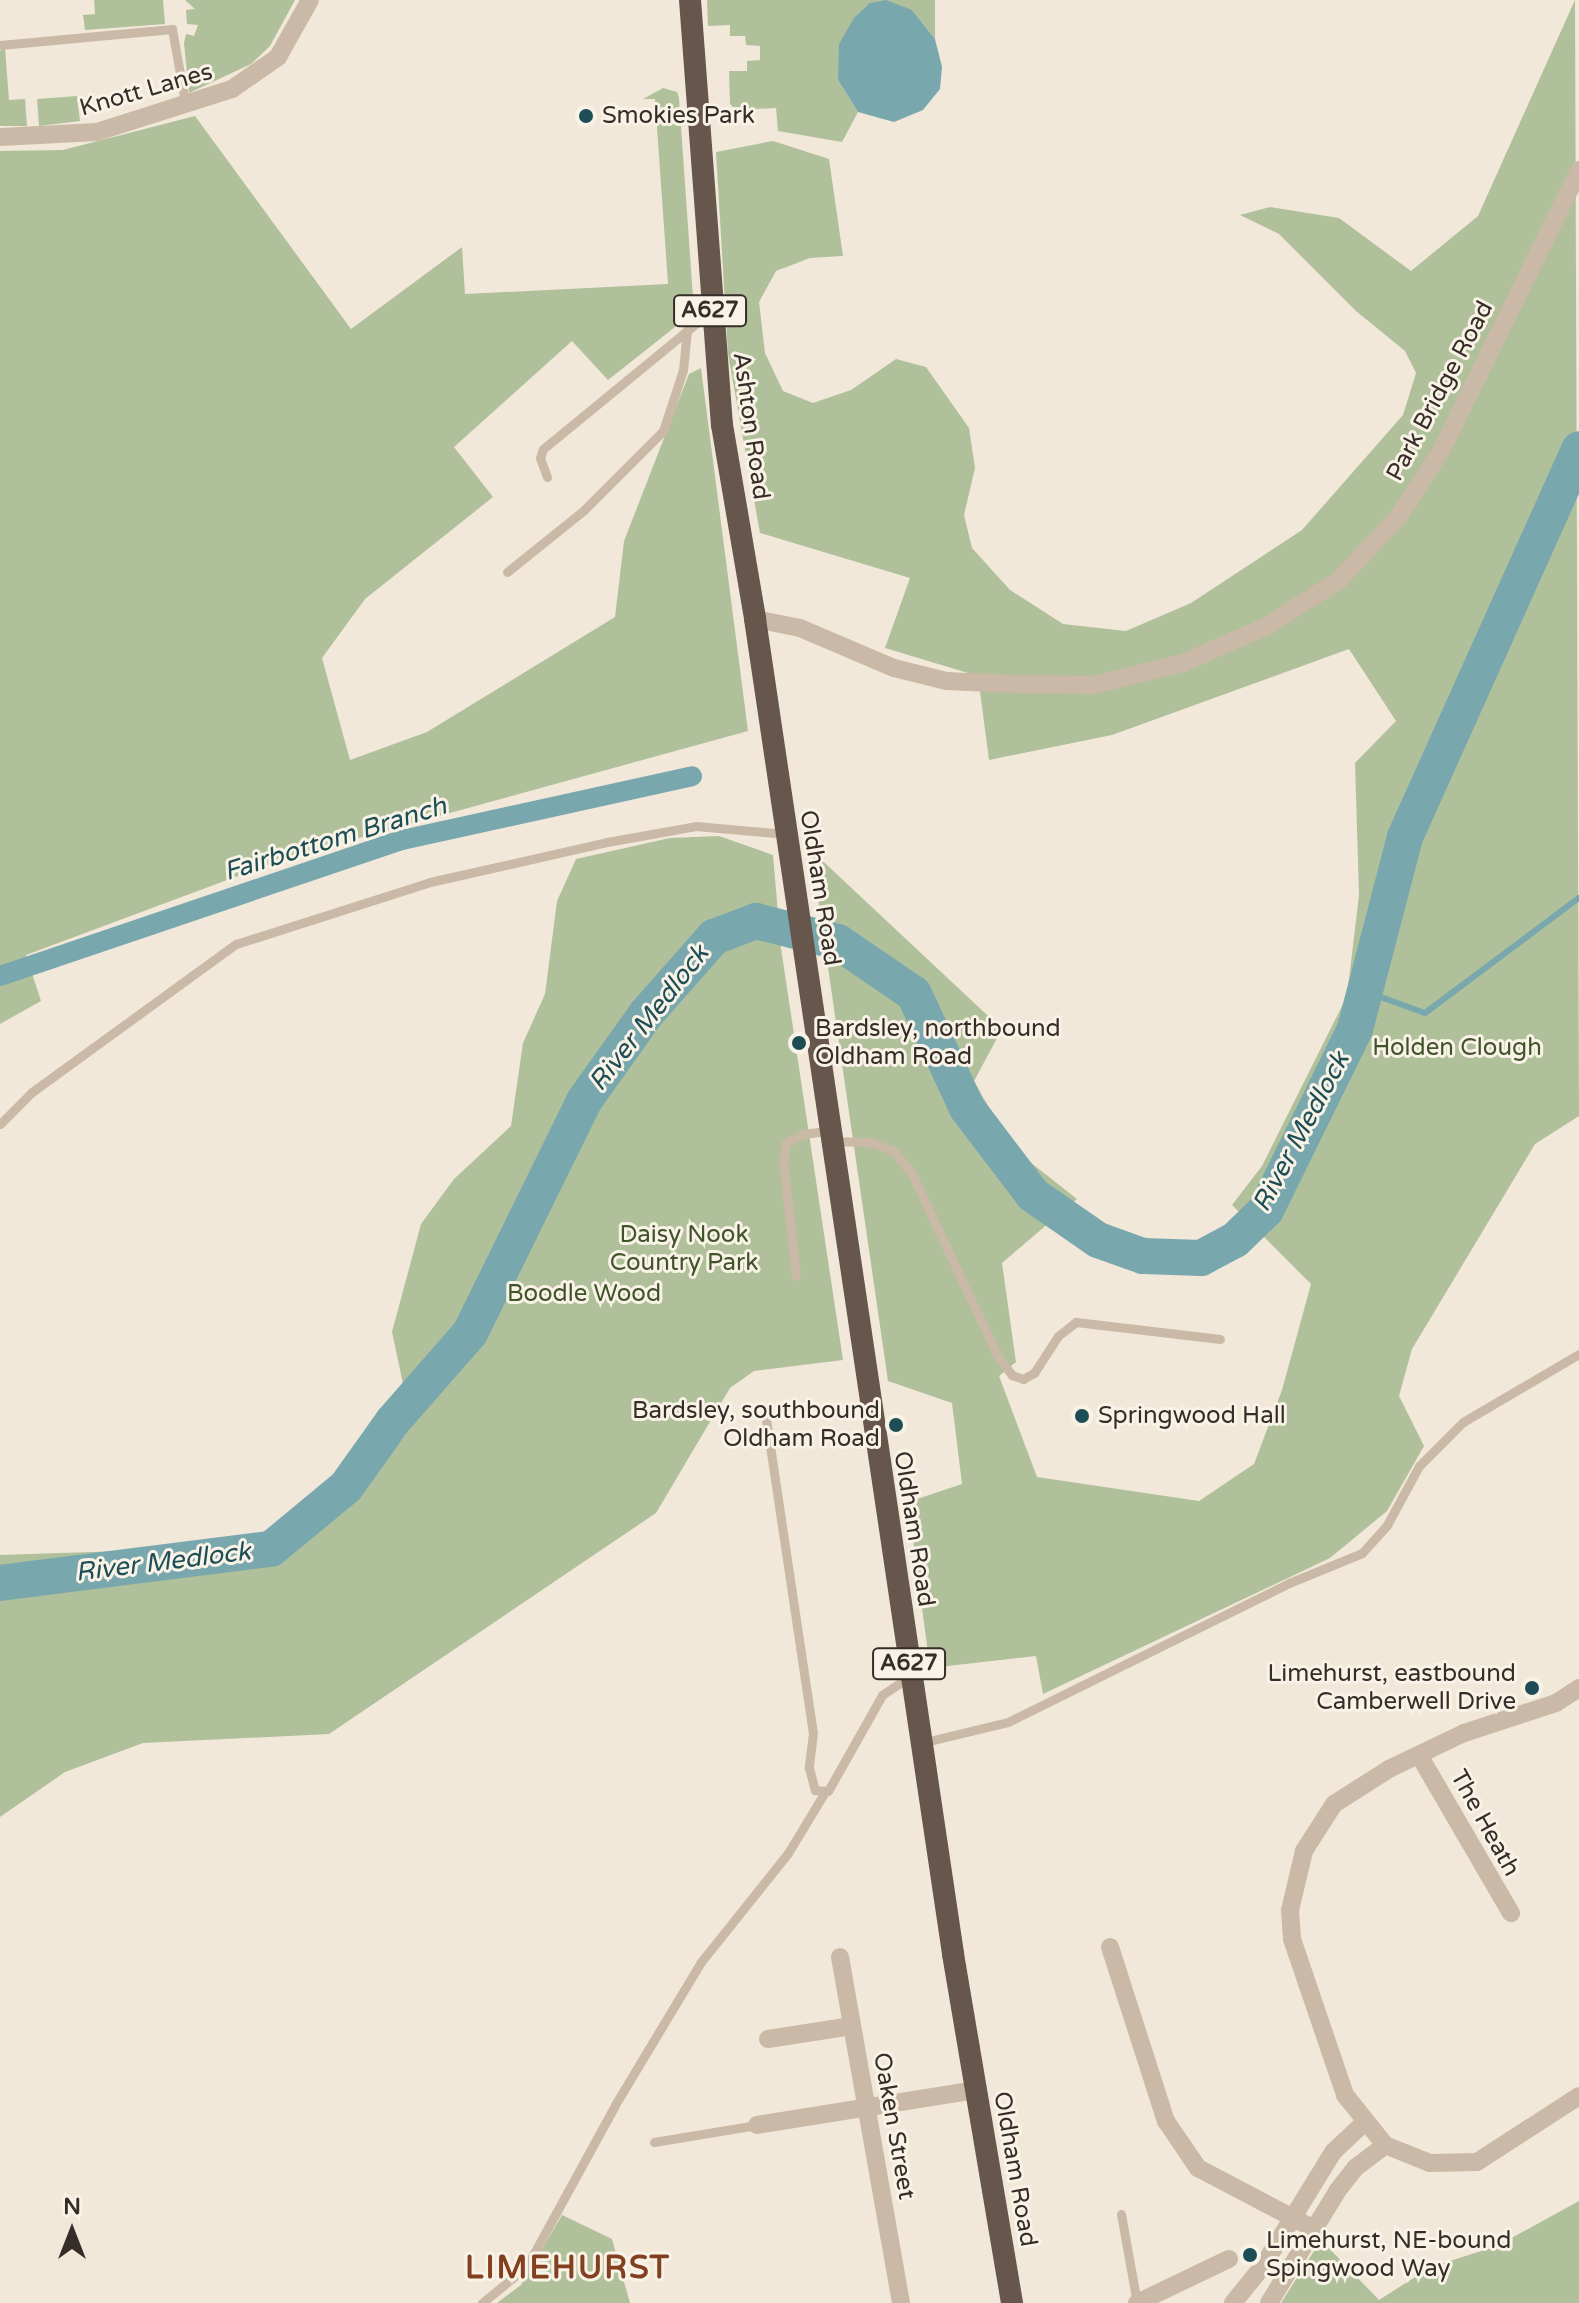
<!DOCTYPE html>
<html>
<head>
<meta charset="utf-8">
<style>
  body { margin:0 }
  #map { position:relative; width:1579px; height:2303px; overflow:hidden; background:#f1e8da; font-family:"Varela Round",sans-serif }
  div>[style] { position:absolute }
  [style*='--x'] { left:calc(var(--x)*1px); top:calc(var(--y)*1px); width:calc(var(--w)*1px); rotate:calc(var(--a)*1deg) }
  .green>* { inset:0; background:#b0c09a }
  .water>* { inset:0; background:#79a7ae }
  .stream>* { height:6px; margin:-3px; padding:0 3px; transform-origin:3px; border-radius:3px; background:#79a7ae }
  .canal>* { height:20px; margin:-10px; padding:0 10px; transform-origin:10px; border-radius:10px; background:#79a7ae }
  .river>* { height:36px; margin:-18px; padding:0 18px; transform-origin:18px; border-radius:18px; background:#79a7ae }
  .service>* { height:9px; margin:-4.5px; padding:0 4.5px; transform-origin:4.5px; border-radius:4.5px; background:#c9b9a6 }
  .minor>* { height:18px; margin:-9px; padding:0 9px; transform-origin:9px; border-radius:9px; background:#c9b9a6 }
  .trunk>* { height:22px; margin:-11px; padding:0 11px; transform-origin:11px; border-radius:11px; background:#66564b }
  .dots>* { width:22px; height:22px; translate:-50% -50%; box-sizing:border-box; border:4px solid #f9f2e6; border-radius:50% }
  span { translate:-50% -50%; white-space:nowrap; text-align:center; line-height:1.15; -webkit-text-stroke:6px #f9f2e6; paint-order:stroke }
  .shield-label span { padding:2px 6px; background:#f9f2e6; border:2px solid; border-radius:6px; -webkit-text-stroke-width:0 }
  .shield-label { font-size:22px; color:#352d27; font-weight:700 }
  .street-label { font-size:24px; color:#352d27 }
  .poi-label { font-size:24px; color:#352d27 }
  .left { translate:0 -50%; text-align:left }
  .right { translate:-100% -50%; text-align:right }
  .park-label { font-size:24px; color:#41532b }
  .water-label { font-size:26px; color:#1d4e56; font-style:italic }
  .district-label { font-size:32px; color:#834021; font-weight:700; letter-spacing:2px }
  .north { position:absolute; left:32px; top:2191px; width:80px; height:80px; -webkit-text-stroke:6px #f9f2e6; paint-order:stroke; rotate:0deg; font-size:22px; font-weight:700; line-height:32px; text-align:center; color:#352d27 }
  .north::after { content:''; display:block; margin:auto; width:28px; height:36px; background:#352d27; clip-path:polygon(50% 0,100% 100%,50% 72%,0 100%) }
</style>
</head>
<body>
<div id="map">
  <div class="green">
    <div style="clip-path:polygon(94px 0,163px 0,165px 24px,85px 30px,83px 15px,95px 14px)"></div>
    <div style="clip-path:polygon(185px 0,295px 0,270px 46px,251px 64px,189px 93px,184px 43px,186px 34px,194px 36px,198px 25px,187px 24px,186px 10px,195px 9px)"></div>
    <div style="clip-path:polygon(707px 0,935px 0,935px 39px,912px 10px,838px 80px,858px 112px,842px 142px,778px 131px,776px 108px,736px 110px,730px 104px,729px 71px,747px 71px,747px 61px,760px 60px,760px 46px,746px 45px,745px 36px,730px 36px,730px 25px,708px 26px)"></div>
    <div style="clip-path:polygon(1575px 0,1579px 1116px,1535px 1144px,1412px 1349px,1399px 1396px,1424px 1446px,1387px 1511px,1330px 1558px,1043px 1694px,1036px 1656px,930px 1668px,908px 1502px,962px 1484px,952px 1403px,888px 1381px,811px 850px,1002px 1029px,974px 1081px,1011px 1147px,1077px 1199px,1002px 1263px,1016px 1362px,999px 1376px,1037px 1477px,1199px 1501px,1254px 1464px,1282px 1390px,1311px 1284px,1232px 1205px,1262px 1166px,1347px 996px,1359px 895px,1355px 763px,1396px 721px,1349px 649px,1112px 735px,989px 760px,978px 676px,885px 648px,910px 578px,760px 533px,728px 354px,716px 152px,773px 141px,829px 159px,843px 256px,810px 258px,776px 271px,759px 302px,765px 353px,783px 391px,813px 403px,851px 390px,896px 359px,926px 367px,969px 428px,975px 468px,964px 515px,972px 548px,1010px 590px,1063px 624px,1126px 631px,1191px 603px,1302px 530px,1403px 415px,1416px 373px,1405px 351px,1356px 311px,1279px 234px,1240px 215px,1270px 207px,1339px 218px,1411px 271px,1478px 216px)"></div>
    <div style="clip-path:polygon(5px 48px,9px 100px,25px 99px,27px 126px,0 126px,0 51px)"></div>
    <div style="clip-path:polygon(663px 88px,677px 92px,679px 98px,694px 312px,608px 380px,572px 341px,454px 447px,493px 497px,365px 599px,322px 658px,350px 760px,427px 732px,615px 617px,624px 541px,689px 374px,701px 368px,748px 731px,286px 858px,26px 955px,41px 1001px,0 1024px,0 151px,63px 150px,195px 116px,351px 329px,462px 247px,465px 294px,668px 284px,655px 99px,643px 99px)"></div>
    <div style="clip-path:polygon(77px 96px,80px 121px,39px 126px,37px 99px)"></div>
    <div style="clip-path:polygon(719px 836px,773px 855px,781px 948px,843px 1360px,754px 1371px,730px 1388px,656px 1513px,329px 1734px,143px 1743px,65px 1772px,0 1817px,0 1555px,153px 1550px,159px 1576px,287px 1558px,361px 1493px,412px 1426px,392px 1332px,421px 1224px,454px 1179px,511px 1126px,523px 1043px,545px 994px,557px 901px,576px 859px,670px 838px)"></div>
    <div style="clip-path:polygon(1579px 2201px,1579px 2303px,1281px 2303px,1321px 2240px,1379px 2300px,1431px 2267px,1497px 2246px)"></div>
    <div style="clip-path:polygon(562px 2215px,612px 2239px,630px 2303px,497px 2303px,521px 2285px)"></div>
  </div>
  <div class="water">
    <div style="clip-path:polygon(886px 0,912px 10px,935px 39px,942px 67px,940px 89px,923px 110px,894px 122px,858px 112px,838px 80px,839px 44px,854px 18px,870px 3px)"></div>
  </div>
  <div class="stream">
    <div style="--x:1361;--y:990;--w:68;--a:19.8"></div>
    <div style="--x:1425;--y:1013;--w:192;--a:-36.8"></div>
  </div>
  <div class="canal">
    <div style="--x:0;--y:976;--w:424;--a:-18.7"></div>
    <div style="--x:402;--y:840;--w:297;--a:-12.4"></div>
  </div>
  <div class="river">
    <div style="--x:0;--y:1583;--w:273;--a:-7.2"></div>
    <div style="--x:271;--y:1549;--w:97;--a:-39.6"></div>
    <div style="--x:346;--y:1487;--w:81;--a:-54.5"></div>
    <div style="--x:393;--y:1421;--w:117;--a:-48.8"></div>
    <div style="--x:470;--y:1333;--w:258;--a:-63.8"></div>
    <div style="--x:584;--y:1101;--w:107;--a:-54.5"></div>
    <div style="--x:646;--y:1014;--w:103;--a:-48.6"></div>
    <div style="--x:714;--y:937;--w:45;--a:-20.9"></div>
    <div style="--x:756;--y:921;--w:85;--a:14.4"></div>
    <div style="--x:838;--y:942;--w:92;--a:34.4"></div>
    <div style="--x:914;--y:994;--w:126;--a:65.1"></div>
    <div style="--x:967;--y:1108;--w:109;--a:52.8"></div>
    <div style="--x:1033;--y:1195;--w:79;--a:34.7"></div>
    <div style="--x:1098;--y:1240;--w:48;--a:19.6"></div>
    <div style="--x:1143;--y:1256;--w:58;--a:2"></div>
    <div style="--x:1201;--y:1258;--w:38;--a:-28"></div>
    <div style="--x:1235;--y:1240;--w:43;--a:-44.1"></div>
    <div style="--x:1266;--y:1210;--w:202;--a:-63.8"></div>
    <div style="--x:1355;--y:1029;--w:198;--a:-75.4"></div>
    <div style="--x:1405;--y:837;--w:425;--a:-65.8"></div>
  </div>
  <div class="service">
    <div style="--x:0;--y:45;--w:173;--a:-5.3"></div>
    <div style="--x:172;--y:29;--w:79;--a:79.8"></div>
    <div style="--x:547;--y:477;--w:20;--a:-110"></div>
    <div style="--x:540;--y:458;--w:9;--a:-72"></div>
    <div style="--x:543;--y:449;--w:216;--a:-39.4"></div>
    <div style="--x:507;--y:572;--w:99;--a:-38.8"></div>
    <div style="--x:584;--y:510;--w:112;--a:-45"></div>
    <div style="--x:663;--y:431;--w:64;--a:-71.8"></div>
    <div style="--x:683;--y:370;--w:40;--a:-84.3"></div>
    <div style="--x:0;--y:1124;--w:45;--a:-45"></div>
    <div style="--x:32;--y:1092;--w:252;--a:-36"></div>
    <div style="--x:236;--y:944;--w:204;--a:-17.7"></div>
    <div style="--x:430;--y:882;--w:181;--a:-12.7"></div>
    <div style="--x:607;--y:842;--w:90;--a:-10.2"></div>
    <div style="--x:696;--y:826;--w:90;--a:5.1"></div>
    <div style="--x:834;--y:1141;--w:37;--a:2"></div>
    <div style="--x:871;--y:1142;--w:24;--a:22"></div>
    <div style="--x:893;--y:1151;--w:28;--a:49"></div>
    <div style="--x:911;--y:1172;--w:204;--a:64.8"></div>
    <div style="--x:998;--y:1357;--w:23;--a:52"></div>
    <div style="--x:1012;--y:1375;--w:12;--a:20"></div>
    <div style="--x:1023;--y:1379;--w:13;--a:-29"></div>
    <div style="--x:1034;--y:1373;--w:44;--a:-57"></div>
    <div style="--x:1058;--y:1336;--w:23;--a:-38"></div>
    <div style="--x:1076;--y:1322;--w:145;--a:6.7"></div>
    <div style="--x:796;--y:1276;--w:116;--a:-96.4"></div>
    <div style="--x:783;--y:1161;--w:18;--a:-81"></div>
    <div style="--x:786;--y:1143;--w:19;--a:-28"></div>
    <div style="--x:803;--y:1134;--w:26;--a:-7"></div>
    <div style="--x:766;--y:1419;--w:317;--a:81.5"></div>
    <div style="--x:813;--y:1733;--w:35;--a:97"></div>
    <div style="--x:809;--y:1768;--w:23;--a:75"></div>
    <div style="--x:815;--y:1790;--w:13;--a:4"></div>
    <div style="--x:828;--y:1791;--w:110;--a:-60.6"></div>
    <div style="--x:882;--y:1695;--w:34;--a:-34"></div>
    <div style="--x:921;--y:1743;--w:89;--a:-13.6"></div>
    <div style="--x:1008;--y:1722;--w:313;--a:-26.3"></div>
    <div style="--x:1289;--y:1583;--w:79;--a:-22.3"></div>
    <div style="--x:1362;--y:1553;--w:38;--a:-48"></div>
    <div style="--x:1387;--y:1525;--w:67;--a:-61.5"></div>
    <div style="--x:1419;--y:1466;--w:62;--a:-45"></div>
    <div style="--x:1463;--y:1422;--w:134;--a:-30.4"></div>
    <div style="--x:654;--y:2142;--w:104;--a:-9.4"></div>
    <div style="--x:1121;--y:2214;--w:90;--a:79.8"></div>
    <div style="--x:482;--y:2303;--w:58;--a:-39.4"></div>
    <div style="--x:527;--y:2266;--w:183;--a:-61.3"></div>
    <div style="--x:615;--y:2105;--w:167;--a:-59"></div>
    <div style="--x:701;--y:1962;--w:139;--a:-51.4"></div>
    <div style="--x:788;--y:1853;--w:71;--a:-58.8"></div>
  </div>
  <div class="minor">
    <div style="--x:0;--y:137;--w:97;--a:-3"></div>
    <div style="--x:97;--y:132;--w:142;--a:-17.7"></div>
    <div style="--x:232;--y:89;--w:56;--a:-34.8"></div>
    <div style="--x:278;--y:57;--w:65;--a:-60.7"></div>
    <div style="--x:755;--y:619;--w:46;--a:11.3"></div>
    <div style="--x:800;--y:628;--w:102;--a:23.1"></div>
    <div style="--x:894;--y:668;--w:54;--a:14"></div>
    <div style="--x:946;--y:681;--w:67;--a:2.6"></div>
    <div style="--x:1013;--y:684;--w:81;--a:0.7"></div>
    <div style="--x:1094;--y:685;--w:92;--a:-13.9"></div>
    <div style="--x:1183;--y:663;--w:94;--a:-23.8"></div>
    <div style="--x:1269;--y:625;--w:83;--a:-32.7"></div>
    <div style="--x:1339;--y:580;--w:88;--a:-46.8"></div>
    <div style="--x:1399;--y:516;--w:80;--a:-57.3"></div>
    <div style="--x:1442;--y:449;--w:311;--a:-63.8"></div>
    <div style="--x:1579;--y:1688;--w:27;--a:147"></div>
    <div style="--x:1556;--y:1703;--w:97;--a:161.9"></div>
    <div style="--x:1464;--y:1733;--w:83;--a:154.4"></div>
    <div style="--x:1389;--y:1769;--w:65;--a:147.5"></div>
    <div style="--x:1334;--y:1804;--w:56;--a:122.6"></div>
    <div style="--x:1304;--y:1851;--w:61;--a:103.3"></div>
    <div style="--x:1290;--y:1910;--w:29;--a:86"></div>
    <div style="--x:1292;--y:1939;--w:165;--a:71.2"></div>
    <div style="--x:1345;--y:2095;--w:64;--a:51.3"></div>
    <div style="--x:1385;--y:2145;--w:48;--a:21.8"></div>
    <div style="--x:1430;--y:2163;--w:47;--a:-1.2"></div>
    <div style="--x:1477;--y:2162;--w:121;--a:-32.9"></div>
    <div style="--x:1419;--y:1755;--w:183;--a:59.8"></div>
    <div style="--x:1110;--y:1947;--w:183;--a:72.2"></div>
    <div style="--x:1166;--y:2121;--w:57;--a:55.8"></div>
    <div style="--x:1198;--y:2168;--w:131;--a:27.7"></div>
    <div style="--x:840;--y:1957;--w:351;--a:80"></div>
    <div style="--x:768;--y:2039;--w:85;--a:-8.8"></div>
    <div style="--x:757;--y:2125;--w:221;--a:-9.1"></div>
    <div style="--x:1137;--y:2303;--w:102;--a:-25.6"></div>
    <div style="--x:1233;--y:2303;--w:48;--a:-51"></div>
    <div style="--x:1263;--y:2266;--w:134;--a:-58.4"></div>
    <div style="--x:1333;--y:2152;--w:42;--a:-43.1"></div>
    <div style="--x:1269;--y:2303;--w:132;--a:-58.6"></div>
    <div style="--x:1338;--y:2190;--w:28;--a:-52"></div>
    <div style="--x:1355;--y:2168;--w:38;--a:-37"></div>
  </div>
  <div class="trunk">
    <div style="--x:690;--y:0;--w:426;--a:85.7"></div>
    <div style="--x:722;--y:425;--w:197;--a:80.3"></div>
    <div style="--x:755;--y:619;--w:1350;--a:81.56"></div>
    <div style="--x:953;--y:1954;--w:354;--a:80.4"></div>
  </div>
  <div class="dots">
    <div style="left:586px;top:116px;background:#1d4e56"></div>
    <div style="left:799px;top:1043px;background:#1d4e56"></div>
    <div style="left:1082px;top:1416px;background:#1d4e56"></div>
    <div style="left:896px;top:1425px;background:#1d4e56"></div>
    <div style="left:1532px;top:1688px;background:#1d4e56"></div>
    <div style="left:1250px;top:2255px;background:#1d4e56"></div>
  </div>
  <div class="shield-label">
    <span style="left:710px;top:311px">A627</span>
    <span style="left:909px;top:1664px">A627</span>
  </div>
  <div class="street-label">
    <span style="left:146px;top:90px;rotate:-16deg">Knott Lanes</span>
    <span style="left:1440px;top:391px;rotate:-62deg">Park Bridge Road</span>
    <span style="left:751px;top:426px;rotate:82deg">Ashton Road</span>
    <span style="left:820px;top:888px;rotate:81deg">Oldham Road</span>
    <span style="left:914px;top:1529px;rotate:81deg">Oldham Road</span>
    <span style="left:1485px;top:1823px;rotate:61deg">The Heath</span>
    <span style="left:894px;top:2126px;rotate:80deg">Oaken Street</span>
    <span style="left:1015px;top:2169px;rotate:80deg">Oldham Road</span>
  </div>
  <div class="poi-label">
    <span class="left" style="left:602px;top:116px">Smokies Park</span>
    <span class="left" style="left:815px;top:1043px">Bardsley, northbound<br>Oldham Road</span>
    <span class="right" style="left:880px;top:1425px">Bardsley, southbound<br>Oldham Road</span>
    <span class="left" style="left:1098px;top:1416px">Springwood Hall</span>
    <span class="right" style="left:1516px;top:1688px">Limehurst, eastbound<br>Camberwell Drive</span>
    <span class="left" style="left:1266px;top:2255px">Limehurst, NE-bound<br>Spingwood Way</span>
  </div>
  <div class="park-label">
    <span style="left:1457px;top:1048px">Holden Clough</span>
    <span style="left:684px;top:1249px">Daisy Nook<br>Country Park</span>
    <span style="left:584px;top:1294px">Boodle Wood</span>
  </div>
  <div class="water-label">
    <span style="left:335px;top:839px;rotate:-17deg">Fairbottom Branch</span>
    <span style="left:649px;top:1018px;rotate:-52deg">River Medlock</span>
    <span style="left:1301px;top:1132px;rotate:-62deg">River Medlock</span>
    <span style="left:163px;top:1562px;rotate:-7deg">River Medlock</span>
  </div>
  <div class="district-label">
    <span style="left:568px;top:2268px">LIMEHURST</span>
  </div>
  <div class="north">N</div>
</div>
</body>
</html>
